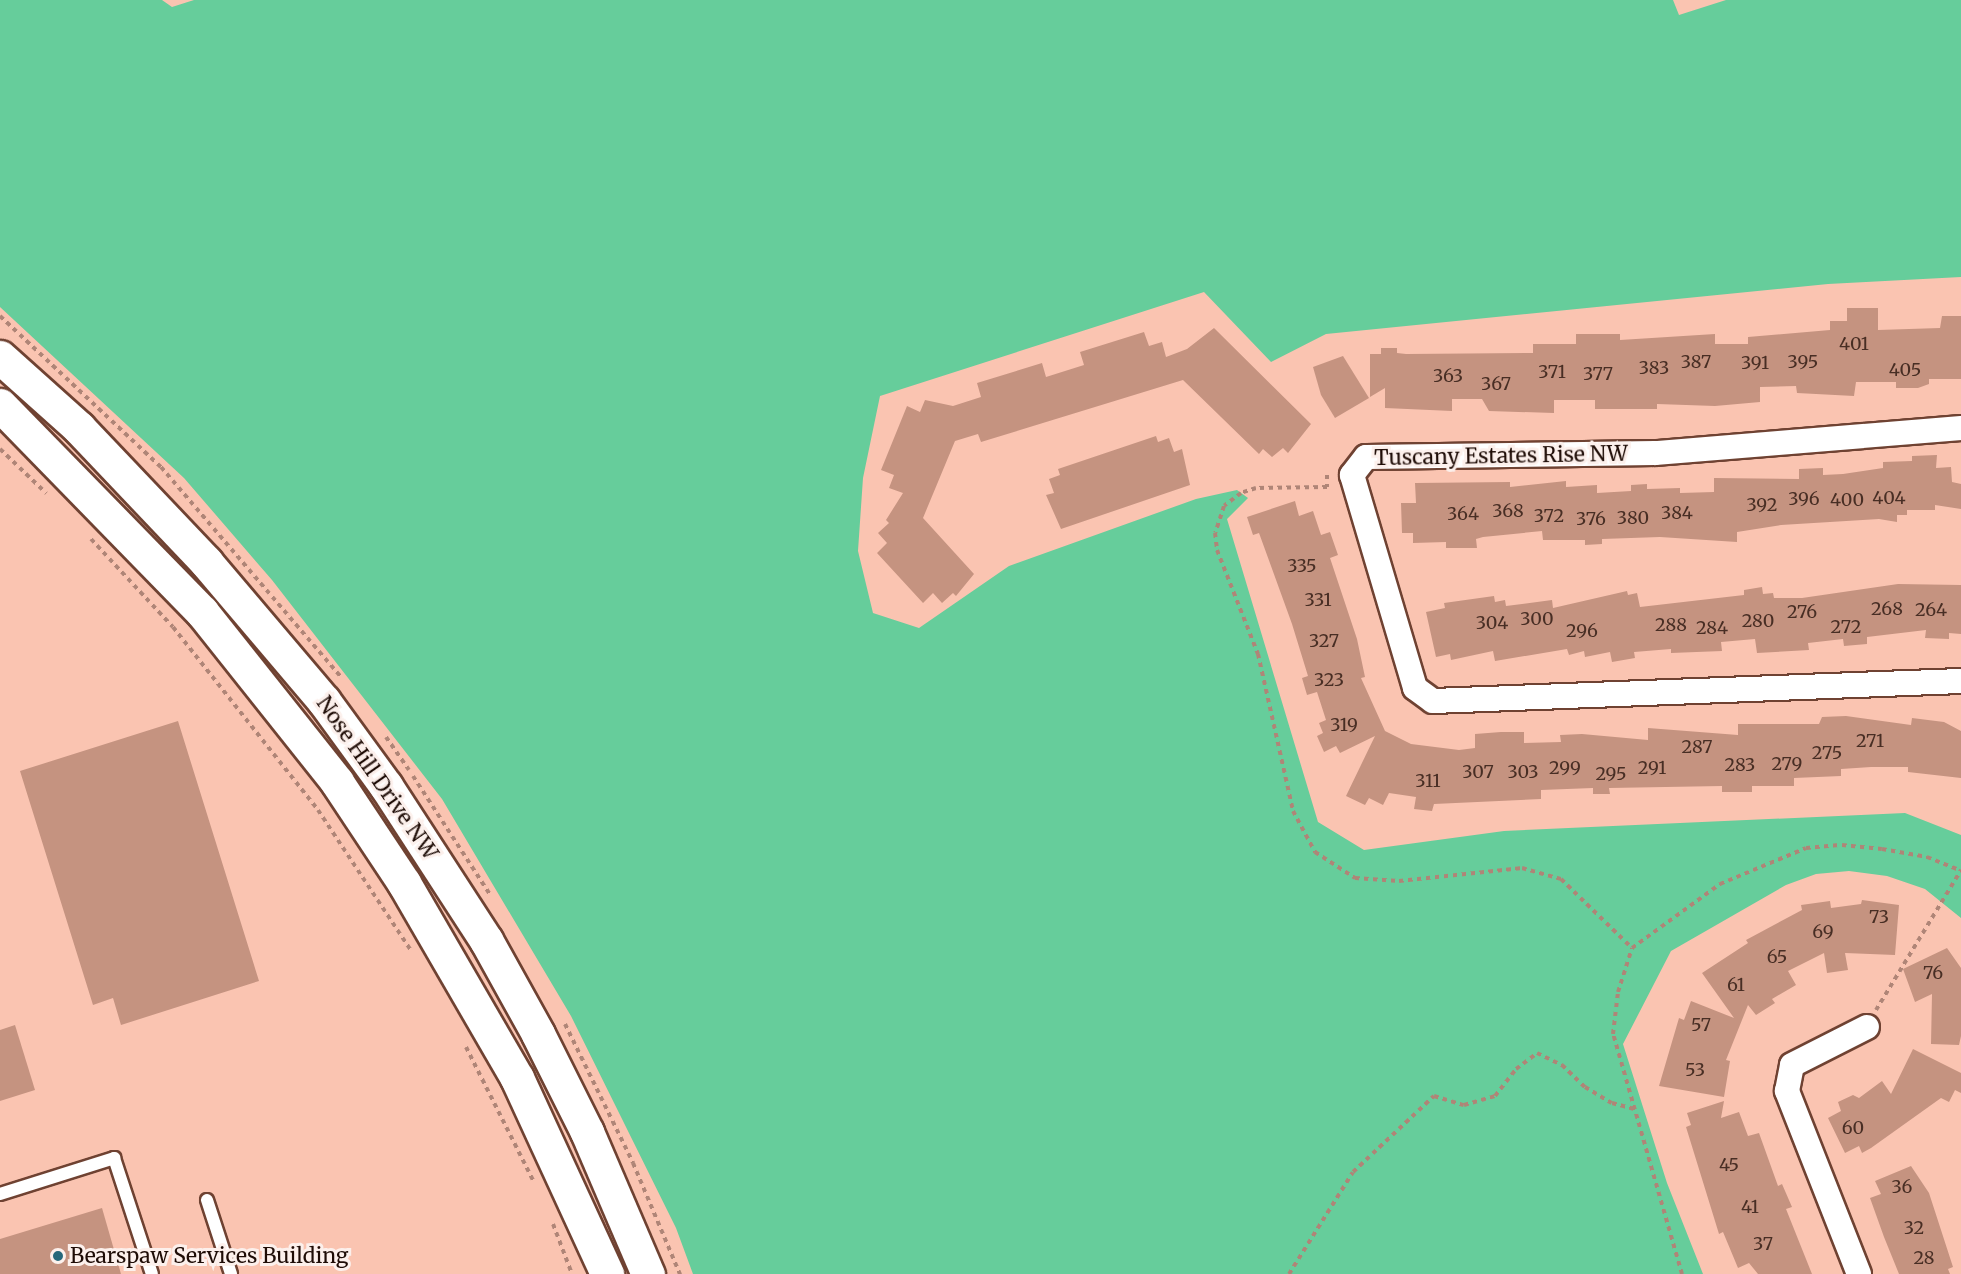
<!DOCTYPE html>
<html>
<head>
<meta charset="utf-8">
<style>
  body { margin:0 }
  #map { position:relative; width:1961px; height:1274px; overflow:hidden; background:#fac4b1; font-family:Merriweather,serif }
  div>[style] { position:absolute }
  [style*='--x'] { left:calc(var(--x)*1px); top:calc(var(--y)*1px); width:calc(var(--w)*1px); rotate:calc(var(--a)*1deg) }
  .green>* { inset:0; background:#66cd9b }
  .building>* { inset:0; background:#c59380 }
  .path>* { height:4px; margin-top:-2px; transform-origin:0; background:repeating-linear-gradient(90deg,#af8577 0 4.5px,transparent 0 9px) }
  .roads { filter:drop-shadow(2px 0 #6f4232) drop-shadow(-2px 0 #6f4232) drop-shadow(0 2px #6f4232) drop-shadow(0 -2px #6f4232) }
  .lane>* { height:12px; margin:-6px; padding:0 6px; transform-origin:6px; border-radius:6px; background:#fff }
  .street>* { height:24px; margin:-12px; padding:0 12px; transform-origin:12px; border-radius:12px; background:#fff }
  .secondary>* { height:33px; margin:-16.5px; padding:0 16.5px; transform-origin:16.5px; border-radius:16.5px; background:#fff }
  .dots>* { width:16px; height:16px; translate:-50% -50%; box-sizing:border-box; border:3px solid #fcf0ec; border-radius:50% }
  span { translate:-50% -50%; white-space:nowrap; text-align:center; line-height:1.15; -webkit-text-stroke:6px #fcf0ec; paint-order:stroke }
  .number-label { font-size:18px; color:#482e24 }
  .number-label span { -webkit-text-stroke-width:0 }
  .street-label { font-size:21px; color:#1e0c06 }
  .poi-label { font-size:21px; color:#1e0c06 }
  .left { translate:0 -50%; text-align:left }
</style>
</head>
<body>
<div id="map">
  <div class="green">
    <div style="clip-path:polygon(0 0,162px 0,172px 7px,194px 0,1673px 0,1679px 15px,1726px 0,1961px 0,1961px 277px,1828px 284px,1326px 334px,1271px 362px,1204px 292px,880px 396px,863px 478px,858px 551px,873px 613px,919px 628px,1009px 566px,1196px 499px,1237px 490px,1248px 498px,1227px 519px,1318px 822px,1364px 850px,1504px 831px,1905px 813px,1961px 835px,1961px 918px,1925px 889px,1887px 876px,1849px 871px,1816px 874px,1786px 885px,1671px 951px,1623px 1044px,1667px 1183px,1703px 1274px,693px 1274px,676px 1228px,571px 1016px,442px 799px,272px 580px,184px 478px,0 307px)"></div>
  </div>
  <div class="building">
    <div style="clip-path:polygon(1847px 308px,1878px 308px,1878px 330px,1940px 328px,1942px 316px,1961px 316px,1961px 379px,1929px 379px,1929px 384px,1918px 388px,1896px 388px,1896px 382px,1856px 382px,1854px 396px,1797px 393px,1796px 386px,1760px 387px,1760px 402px,1715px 406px,1657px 404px,1657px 409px,1595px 409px,1595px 400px,1554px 400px,1554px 413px,1489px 411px,1482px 399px,1452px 399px,1452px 411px,1385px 408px,1385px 388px,1370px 397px,1370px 354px,1381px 354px,1381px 348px,1397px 348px,1397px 353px,1406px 354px,1533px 353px,1533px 344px,1576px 344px,1576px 334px,1620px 334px,1620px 340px,1715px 334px,1715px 344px,1748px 344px,1748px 337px,1830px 330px,1830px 321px,1847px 321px)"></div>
    <div style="clip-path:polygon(1214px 328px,1311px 424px,1288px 453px,1283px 448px,1272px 457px,1263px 449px,1259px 454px,1183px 380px,981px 442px,978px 434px,955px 441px,923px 518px,974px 574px,956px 596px,953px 593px,942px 603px,933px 593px,923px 603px,877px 553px,887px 543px,878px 533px,889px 523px,886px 520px,903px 493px,889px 488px,894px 475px,881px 470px,907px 406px,920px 412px,925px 400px,953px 406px,981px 397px,977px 383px,1042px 363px,1046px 377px,1084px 365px,1080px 352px,1144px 332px,1149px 346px,1162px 342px,1166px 357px,1187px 349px)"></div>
    <div style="clip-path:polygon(1343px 356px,1369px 398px,1335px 418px,1321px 395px,1313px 367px)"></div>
    <div style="clip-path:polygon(1156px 436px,1158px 442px,1169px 438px,1174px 452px,1182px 449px,1190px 485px,1061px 529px,1046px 495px,1054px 493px,1049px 479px,1060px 475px,1058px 469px)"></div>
    <div style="clip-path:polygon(1937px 455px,1936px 468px,1951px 467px,1952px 482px,1961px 484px,1961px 509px,1935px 505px,1935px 510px,1907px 510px,1907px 515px,1897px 515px,1897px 522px,1879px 519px,1781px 525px,1737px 532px,1737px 542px,1660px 537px,1602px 539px,1602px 544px,1585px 545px,1585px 540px,1543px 540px,1542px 531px,1483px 537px,1476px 539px,1477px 548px,1446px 548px,1446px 542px,1413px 543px,1413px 533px,1402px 533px,1401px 503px,1416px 503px,1415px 483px,1510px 482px,1510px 487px,1566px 481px,1566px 487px,1597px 485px,1597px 493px,1631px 491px,1631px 485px,1647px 484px,1647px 489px,1680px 488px,1680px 493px,1714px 492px,1714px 478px,1799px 479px,1799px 469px,1823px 468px,1823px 475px,1843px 474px,1883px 468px,1883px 462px,1912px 461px,1912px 456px)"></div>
    <div style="clip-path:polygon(1295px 501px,1299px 516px,1313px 511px,1321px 535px,1330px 532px,1338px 555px,1330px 558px,1357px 639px,1365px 677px,1361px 678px,1385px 731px,1411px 744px,1459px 750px,1475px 748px,1475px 734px,1501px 732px,1524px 732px,1524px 743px,1561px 742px,1560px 735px,1582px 734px,1648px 740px,1648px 728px,1738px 735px,1738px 724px,1819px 724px,1822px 717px,1846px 716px,1911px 725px,1912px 718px,1944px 722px,1961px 731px,1961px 778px,1908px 772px,1908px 767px,1871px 767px,1841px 769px,1841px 776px,1794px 778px,1794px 786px,1752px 786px,1752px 792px,1722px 792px,1722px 786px,1609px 788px,1610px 794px,1593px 794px,1593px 788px,1541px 790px,1541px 799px,1434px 804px,1432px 811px,1414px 809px,1416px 797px,1389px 793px,1383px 805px,1369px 798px,1365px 805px,1346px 796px,1375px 736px,1340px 753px,1336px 746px,1324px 752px,1317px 736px,1323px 733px,1319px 723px,1326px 720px,1317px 692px,1307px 695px,1302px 678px,1308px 676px,1292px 624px,1259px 533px,1253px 535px,1247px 517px)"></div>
    <div style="clip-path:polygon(1898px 584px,1961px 585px,1961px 634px,1949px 633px,1949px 639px,1925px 638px,1926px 630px,1867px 637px,1867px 644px,1844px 646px,1843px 639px,1808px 643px,1809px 650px,1757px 653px,1755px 639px,1721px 642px,1722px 651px,1671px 653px,1671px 649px,1634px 652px,1635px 658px,1612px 662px,1610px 652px,1585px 657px,1584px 651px,1569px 655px,1567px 649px,1495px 661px,1493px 651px,1451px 660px,1450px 654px,1436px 657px,1426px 612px,1445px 608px,1444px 603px,1494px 596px,1495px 602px,1505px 600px,1506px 606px,1552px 600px,1553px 608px,1627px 591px,1628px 595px,1637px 593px,1640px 607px,1744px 595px,1744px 590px,1762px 587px,1763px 594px,1773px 593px,1774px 598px,1802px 598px)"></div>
    <div style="clip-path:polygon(178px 721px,259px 981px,121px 1025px,113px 998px,93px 1005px,20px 771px)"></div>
    <div style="clip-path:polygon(1862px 900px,1899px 905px,1895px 955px,1845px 953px,1848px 970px,1827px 973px,1824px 953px,1788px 971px,1796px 985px,1772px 999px,1775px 1003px,1756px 1015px,1748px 1005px,1726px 1060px,1730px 1061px,1724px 1097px,1659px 1086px,1679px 1018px,1684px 1020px,1691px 1001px,1734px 1018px,1702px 973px,1748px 943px,1746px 940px,1802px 910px,1801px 905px,1830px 901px,1831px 908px,1861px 904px)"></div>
    <div style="clip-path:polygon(1947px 948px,1961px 968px,1961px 1036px,1959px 1045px,1931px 1044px,1932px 994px,1915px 1002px,1903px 969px)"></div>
    <div style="clip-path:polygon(15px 1025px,35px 1090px,0 1101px,0 1030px)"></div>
    <div style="clip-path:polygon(1913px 1049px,1961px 1073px,1961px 1093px,1955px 1090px,1949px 1102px,1941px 1098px,1871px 1148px,1862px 1153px,1859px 1146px,1845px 1153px,1828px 1118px,1841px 1111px,1838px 1102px,1853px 1095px,1859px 1098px,1882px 1081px,1891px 1094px)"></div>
    <div style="clip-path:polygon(1724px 1101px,1721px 1118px,1739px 1112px,1748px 1136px,1759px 1133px,1778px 1186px,1782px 1184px,1792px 1207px,1786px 1209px,1812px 1274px,1758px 1274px,1749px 1263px,1738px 1268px,1723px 1232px,1719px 1234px,1686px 1127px,1691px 1125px,1687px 1113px)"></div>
    <div style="clip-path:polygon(1911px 1166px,1929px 1193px,1953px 1267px,1948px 1269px,1950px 1274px,1899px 1274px,1884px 1237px,1870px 1198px,1881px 1194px,1875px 1181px)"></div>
    <div style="clip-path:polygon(102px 1208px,121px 1274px,0 1274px,0 1239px)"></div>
  </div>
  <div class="path">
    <div style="--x:0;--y:316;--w:221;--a:43.2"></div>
    <div style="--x:161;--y:467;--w:275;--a:49.4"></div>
    <div style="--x:0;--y:449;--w:64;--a:43.7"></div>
    <div style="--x:1327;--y:475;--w:12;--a:90"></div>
    <div style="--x:1327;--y:487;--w:71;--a:179.2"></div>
    <div style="--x:1256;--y:488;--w:16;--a:162"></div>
    <div style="--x:1241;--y:493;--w:21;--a:143"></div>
    <div style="--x:1224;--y:506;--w:28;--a:108"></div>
    <div style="--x:1215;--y:533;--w:17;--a:83"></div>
    <div style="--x:1217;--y:550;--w:112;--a:68.5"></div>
    <div style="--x:1258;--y:654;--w:161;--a:77.4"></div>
    <div style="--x:1293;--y:811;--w:47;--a:61.8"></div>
    <div style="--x:1315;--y:852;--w:48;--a:33"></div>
    <div style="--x:1355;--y:878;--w:44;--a:3.9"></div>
    <div style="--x:1399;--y:881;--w:124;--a:-6"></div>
    <div style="--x:1522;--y:868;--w:41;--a:15.8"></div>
    <div style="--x:1561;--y:879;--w:99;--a:44.2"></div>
    <div style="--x:91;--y:539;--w:120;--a:47"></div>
    <div style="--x:173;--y:627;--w:233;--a:51.6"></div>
    <div style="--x:318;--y:810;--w:167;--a:56.5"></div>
    <div style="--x:386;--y:737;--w:40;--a:55.1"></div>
    <div style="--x:413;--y:776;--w:140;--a:57"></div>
    <div style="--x:1876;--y:1010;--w:164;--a:-58.7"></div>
    <div style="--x:565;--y:1024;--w:155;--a:63.9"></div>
    <div style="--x:633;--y:1163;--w:121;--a:67.1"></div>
    <div style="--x:466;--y:1047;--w:151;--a:63.3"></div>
    <div style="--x:553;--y:1224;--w:53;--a:69.2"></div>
    <div style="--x:1289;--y:1274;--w:120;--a:-57.9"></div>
    <div style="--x:1353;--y:1172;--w:111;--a:-43.2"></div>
    <div style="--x:1434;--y:1096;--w:31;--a:17"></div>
    <div style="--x:1464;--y:1105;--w:32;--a:-16"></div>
    <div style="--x:1495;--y:1096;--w:34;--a:-52"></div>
    <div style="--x:1516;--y:1069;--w:26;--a:-37"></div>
    <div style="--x:1537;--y:1053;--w:28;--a:26"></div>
    <div style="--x:1562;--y:1065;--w:32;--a:44"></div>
    <div style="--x:1585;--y:1087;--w:31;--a:31"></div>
    <div style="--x:1612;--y:1103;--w:24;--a:15"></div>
    <div style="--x:1682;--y:1274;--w:250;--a:-106"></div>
    <div style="--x:1613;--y:1034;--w:42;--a:-83.2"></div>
    <div style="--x:1618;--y:992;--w:46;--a:-72.3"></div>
    <div style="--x:1632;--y:948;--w:109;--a:-36"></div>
    <div style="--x:1720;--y:884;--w:93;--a:-22.7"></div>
    <div style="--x:1806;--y:848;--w:36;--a:-5"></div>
    <div style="--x:1842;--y:845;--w:40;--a:5.7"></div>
    <div style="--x:1882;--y:849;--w:46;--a:10.1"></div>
    <div style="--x:1927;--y:857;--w:37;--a:22"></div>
  </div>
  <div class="roads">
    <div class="lane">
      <div style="--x:0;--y:1194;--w:120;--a:-17.5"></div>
      <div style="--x:114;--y:1158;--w:122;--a:71.9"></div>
      <div style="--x:207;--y:1200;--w:78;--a:72"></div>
    </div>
    <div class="street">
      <div style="--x:1961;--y:428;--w:307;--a:175.3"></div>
      <div style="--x:1655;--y:453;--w:289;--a:179.2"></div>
      <div style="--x:1366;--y:457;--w:23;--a:128"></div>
      <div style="--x:1352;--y:475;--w:222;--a:73.5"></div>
      <div style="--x:1415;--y:688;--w:22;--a:36"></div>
      <div style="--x:1433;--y:701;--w:528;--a:-2.17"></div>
      <div style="--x:1859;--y:1274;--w:197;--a:-111.5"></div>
      <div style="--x:1787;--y:1091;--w:26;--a:-79"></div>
      <div style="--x:1792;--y:1065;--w:84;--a:-26.9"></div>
    </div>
    <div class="secondary">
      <div style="--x:0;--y:357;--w:106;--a:41.9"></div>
      <div style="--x:79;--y:428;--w:185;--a:46.5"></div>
      <div style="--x:206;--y:562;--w:182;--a:49.7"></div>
      <div style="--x:324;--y:701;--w:105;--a:53.9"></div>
      <div style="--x:386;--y:786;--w:184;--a:57"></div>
      <div style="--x:486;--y:940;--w:107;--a:61"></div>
      <div style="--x:538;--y:1034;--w:110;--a:63.4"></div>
      <div style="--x:587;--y:1132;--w:155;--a:66.8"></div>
      <div style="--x:0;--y:405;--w:289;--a:45.7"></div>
      <div style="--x:202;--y:612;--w:217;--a:51.5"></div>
      <div style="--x:337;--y:782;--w:121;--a:56.4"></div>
      <div style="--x:404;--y:883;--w:225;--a:59.9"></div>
      <div style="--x:517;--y:1078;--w:216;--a:65.3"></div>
    </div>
  </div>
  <div class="dots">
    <div style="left:58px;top:1256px;background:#26687b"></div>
  </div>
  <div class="number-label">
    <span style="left:1854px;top:344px">401</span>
    <span style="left:1696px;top:362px">387</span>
    <span style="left:1803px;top:362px">395</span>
    <span style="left:1755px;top:363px">391</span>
    <span style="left:1654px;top:368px">383</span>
    <span style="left:1905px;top:370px">405</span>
    <span style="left:1552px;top:372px">371</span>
    <span style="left:1598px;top:374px">377</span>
    <span style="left:1448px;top:376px">363</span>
    <span style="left:1496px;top:384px">367</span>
    <span style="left:1889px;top:498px">404</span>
    <span style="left:1804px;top:499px">396</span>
    <span style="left:1847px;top:500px">400</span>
    <span style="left:1762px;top:505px">392</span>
    <span style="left:1508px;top:511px">368</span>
    <span style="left:1677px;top:513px">384</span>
    <span style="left:1463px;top:514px">364</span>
    <span style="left:1549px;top:516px">372</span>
    <span style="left:1633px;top:518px">380</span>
    <span style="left:1591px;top:519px">376</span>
    <span style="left:1302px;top:566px">335</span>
    <span style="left:1318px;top:600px">331</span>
    <span style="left:1887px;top:609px">268</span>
    <span style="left:1931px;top:610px">264</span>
    <span style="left:1802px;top:612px">276</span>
    <span style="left:1537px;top:619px">300</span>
    <span style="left:1758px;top:621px">280</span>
    <span style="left:1492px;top:623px">304</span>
    <span style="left:1671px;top:625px">288</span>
    <span style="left:1846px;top:627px">272</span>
    <span style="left:1712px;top:628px">284</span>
    <span style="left:1582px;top:631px">296</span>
    <span style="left:1324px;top:641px">327</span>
    <span style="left:1329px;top:680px">323</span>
    <span style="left:1344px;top:725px">319</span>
    <span style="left:1870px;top:741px">271</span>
    <span style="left:1697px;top:747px">287</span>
    <span style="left:1827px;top:753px">275</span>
    <span style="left:1787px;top:764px">279</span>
    <span style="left:1740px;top:765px">283</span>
    <span style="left:1565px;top:768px">299</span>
    <span style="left:1652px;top:768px">291</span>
    <span style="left:1478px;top:772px">307</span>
    <span style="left:1523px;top:772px">303</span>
    <span style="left:1611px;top:774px">295</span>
    <span style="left:1428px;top:781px">311</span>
    <span style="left:1879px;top:917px">73</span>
    <span style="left:1823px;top:932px">69</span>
    <span style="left:1777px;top:957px">65</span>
    <span style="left:1933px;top:973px">76</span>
    <span style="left:1736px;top:985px">61</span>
    <span style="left:1701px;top:1025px">57</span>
    <span style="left:1695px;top:1070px">53</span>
    <span style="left:1853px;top:1128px">60</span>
    <span style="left:1729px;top:1165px">45</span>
    <span style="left:1902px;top:1187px">36</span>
    <span style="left:1750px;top:1207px">41</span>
    <span style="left:1914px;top:1228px">32</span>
    <span style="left:1763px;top:1244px">37</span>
    <span style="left:1924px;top:1258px">28</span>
  </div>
  <div class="street-label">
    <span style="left:1501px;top:456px;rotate:-1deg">Tuscany Estates Rise NW</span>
    <span style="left:377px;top:778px;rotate:55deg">Nose Hill Drive NW</span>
  </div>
  <div class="poi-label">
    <span class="left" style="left:70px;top:1256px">Bearspaw Services Building</span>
  </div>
</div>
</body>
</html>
